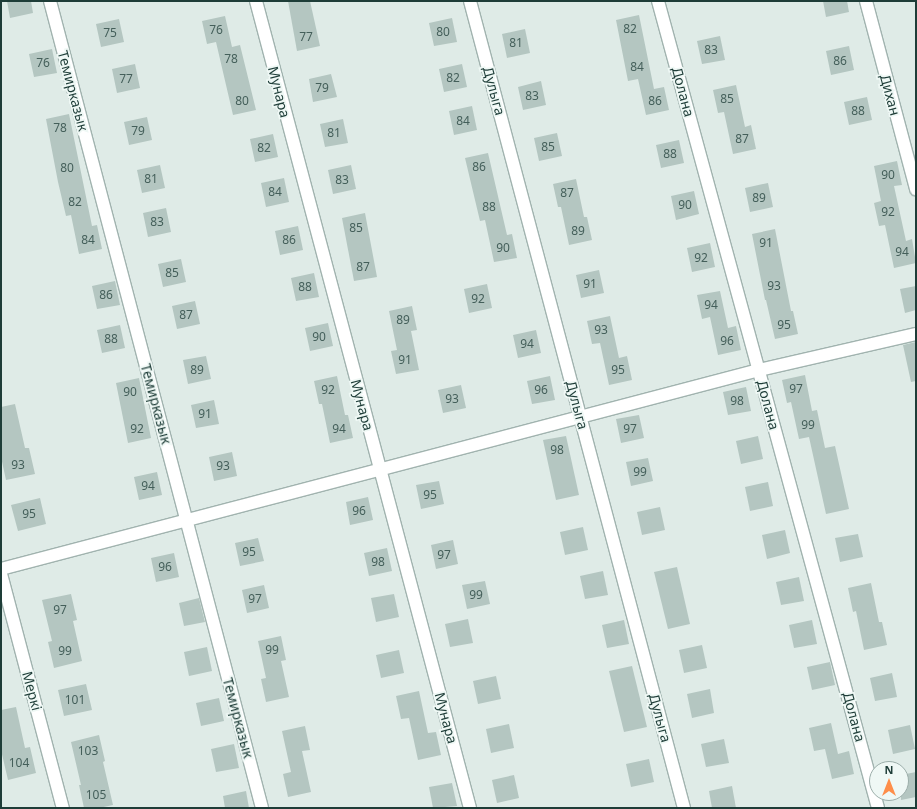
<!DOCTYPE html>
<html>
<head>
<meta charset="utf-8">
<style>
  body { margin:0 }
  #map { position:relative; width:917px; height:809px; overflow:hidden; background:#dfebe7; font-family:"Noto Sans",sans-serif }
  div>[style] { position:absolute }
  [style*='--x'] { left:calc(var(--x)*1px); top:calc(var(--y)*1px); width:calc(var(--w)*1px); rotate:calc(var(--a)*1deg) }
  .building>* { inset:0; background:#b4c6c1 }
  .roads { filter:drop-shadow(1px 0 #a1b3af) drop-shadow(-1px 0 #a1b3af) drop-shadow(0 1px #a1b3af) drop-shadow(0 -1px #a1b3af) }
  .minor>* { height:12px; margin:-6px; padding:0 6px; transform-origin:6px; border-radius:6px; background:#fff }
  span { translate:-50% -50%; white-space:nowrap; text-align:center; line-height:1.15; -webkit-text-stroke:3.5px #eff8f5; paint-order:stroke }
  .number-label { font-size:12px; color:#445f5a }
  .number-label span { -webkit-text-stroke-width:0 }
  .street-label { font-size:14px; color:#1e3d38 }
  .frame { position:absolute; inset:0; border:2px solid #1e3d38; pointer-events:none }
  .north { position:absolute; left:869px; top:761px; width:40px; height:40px; box-sizing:border-box; background:#eff8f5; border:1px solid #9bada9; border-radius:50%; rotate:0deg; font-size:11px; font-weight:700; line-height:16px; text-align:center; color:#1e3d38 }
  .north::after { content:''; display:block; margin:auto; width:14px; height:18px; background:#fe8e4a; clip-path:polygon(50% 0,100% 100%,50% 72%,0 100%) }
</style>
</head>
<body>
<div id="map">
  <div class="building">
    <div style="clip-path:polygon(7px 1px,31px 1px,33px 13px,10px 18px)"></div>
    <div style="clip-path:polygon(288px 1px,310px 1px,320px 46px,297px 51px)"></div>
    <div style="clip-path:polygon(823px 1px,847px 1px,849px 12px,826px 17px)"></div>
    <div style="clip-path:polygon(639px 15px,654px 89px,664px 87px,669px 110px,646px 115px,638px 79px,628px 81px,616px 20px)"></div>
    <div style="clip-path:polygon(225px 16px,232px 47px,240px 45px,256px 110px,233px 115px,216px 42px,207px 44px,202px 21px)"></div>
    <div style="clip-path:polygon(452px 18px,457px 42px,434px 46px,429px 23px)"></div>
    <div style="clip-path:polygon(119px 19px,124px 42px,101px 47px,96px 24px)"></div>
    <div style="clip-path:polygon(525px 29px,530px 53px,507px 58px,502px 34px)"></div>
    <div style="clip-path:polygon(720px 36px,725px 60px,702px 64px,697px 41px)"></div>
    <div style="clip-path:polygon(849px 46px,854px 70px,831px 75px,826px 51px)"></div>
    <div style="clip-path:polygon(52px 49px,57px 73px,34px 77px,29px 54px)"></div>
    <div style="clip-path:polygon(135px 64px,140px 88px,117px 93px,112px 69px)"></div>
    <div style="clip-path:polygon(462px 64px,467px 87px,444px 92px,439px 69px)"></div>
    <div style="clip-path:polygon(331px 74px,337px 97px,313px 102px,309px 79px)"></div>
    <div style="clip-path:polygon(541px 81px,546px 105px,523px 110px,518px 87px)"></div>
    <div style="clip-path:polygon(736px 85px,745px 127px,751px 125px,756px 149px,733px 154px,724px 112px,718px 113px,713px 90px)"></div>
    <div style="clip-path:polygon(867px 97px,872px 120px,849px 125px,844px 102px)"></div>
    <div style="clip-path:polygon(472px 106px,477px 130px,454px 135px,449px 111px)"></div>
    <div style="clip-path:polygon(69px 114px,92px 226px,97px 225px,102px 249px,79px 254px,71px 215px,66px 216px,58px 182px,46px 119px)"></div>
    <div style="clip-path:polygon(147px 117px,152px 140px,129px 145px,124px 122px)"></div>
    <div style="clip-path:polygon(343px 119px,348px 143px,325px 147px,320px 124px)"></div>
    <div style="clip-path:polygon(557px 133px,562px 156px,539px 161px,534px 138px)"></div>
    <div style="clip-path:polygon(273px 134px,278px 157px,255px 162px,250px 139px)"></div>
    <div style="clip-path:polygon(679px 140px,684px 163px,661px 168px,656px 145px)"></div>
    <div style="clip-path:polygon(488px 153px,507px 235px,512px 234px,517px 258px,494px 262px,485px 220px,480px 221px,465px 158px)"></div>
    <div style="clip-path:polygon(897px 161px,902px 185px,894px 186px,906px 241px,912px 239px,916px 263px,894px 268px,885px 225px,879px 226px,874px 203px,881px 201px,874px 166px)"></div>
    <div style="clip-path:polygon(160px 165px,165px 188px,142px 193px,137px 170px)"></div>
    <div style="clip-path:polygon(351px 165px,356px 189px,333px 194px,328px 170px)"></div>
    <div style="clip-path:polygon(284px 178px,289px 202px,266px 207px,261px 183px)"></div>
    <div style="clip-path:polygon(576px 179px,584px 217px,587px 217px,592px 240px,569px 245px,561px 207px,558px 207px,553px 184px)"></div>
    <div style="clip-path:polygon(768px 183px,773px 207px,750px 212px,745px 188px)"></div>
    <div style="clip-path:polygon(694px 191px,699px 214px,676px 220px,671px 196px)"></div>
    <div style="clip-path:polygon(166px 208px,171px 232px,148px 237px,143px 213px)"></div>
    <div style="clip-path:polygon(365px 213px,377px 277px,354px 281px,342px 218px)"></div>
    <div style="clip-path:polygon(298px 226px,303px 250px,280px 255px,275px 231px)"></div>
    <div style="clip-path:polygon(775px 229px,791px 311px,793px 311px,798px 334px,775px 339px,766px 300px,765px 300px,752px 234px)"></div>
    <div style="clip-path:polygon(710px 243px,715px 267px,692px 272px,687px 248px)"></div>
    <div style="clip-path:polygon(181px 259px,186px 282px,163px 287px,158px 264px)"></div>
    <div style="clip-path:polygon(599px 270px,604px 293px,581px 298px,576px 275px)"></div>
    <div style="clip-path:polygon(314px 273px,319px 297px,296px 301px,291px 278px)"></div>
    <div style="clip-path:polygon(115px 281px,120px 305px,97px 309px,92px 286px)"></div>
    <div style="clip-path:polygon(487px 284px,492px 308px,469px 313px,464px 289px)"></div>
    <div style="clip-path:polygon(916px 286px,916px 310px,905px 313px,900px 289px)"></div>
    <div style="clip-path:polygon(720px 291px,728px 328px,736px 326px,741px 350px,718px 355px,710px 317px,702px 319px,697px 295px)"></div>
    <div style="clip-path:polygon(195px 301px,200px 324px,177px 329px,172px 306px)"></div>
    <div style="clip-path:polygon(412px 306px,417px 330px,411px 331px,419px 370px,396px 374px,391px 351px,397px 350px,389px 311px)"></div>
    <div style="clip-path:polygon(610px 316px,619px 358px,627px 356px,632px 380px,609px 385px,600px 343px,592px 344px,587px 321px)"></div>
    <div style="clip-path:polygon(328px 323px,333px 346px,310px 351px,305px 328px)"></div>
    <div style="clip-path:polygon(120px 325px,125px 348px,102px 353px,97px 330px)"></div>
    <div style="clip-path:polygon(536px 330px,541px 353px,518px 358px,513px 335px)"></div>
    <div style="clip-path:polygon(916px 342px,916px 381px,911px 382px,903px 345px)"></div>
    <div style="clip-path:polygon(206px 356px,211px 379px,188px 384px,183px 360px)"></div>
    <div style="clip-path:polygon(805px 375px,812px 411px,817px 410px,825px 448px,835px 446px,849px 509px,826px 514px,809px 437px,799px 439px,791px 402px,787px 403px,782px 380px)"></div>
    <div style="clip-path:polygon(337px 376px,345px 415px,348px 415px,353px 438px,330px 443px,322px 404px,319px 404px,314px 381px)"></div>
    <div style="clip-path:polygon(550px 376px,555px 400px,532px 404px,527px 381px)"></div>
    <div style="clip-path:polygon(139px 378px,151px 438px,128px 443px,116px 383px)"></div>
    <div style="clip-path:polygon(461px 385px,466px 408px,443px 413px,438px 390px)"></div>
    <div style="clip-path:polygon(746px 387px,751px 411px,728px 415px,723px 392px)"></div>
    <div style="clip-path:polygon(214px 400px,219px 424px,196px 428px,191px 405px)"></div>
    <div style="clip-path:polygon(15px 404px,25px 448px,29px 448px,35px 474px,6px 480px,1px 457px,1px 407px)"></div>
    <div style="clip-path:polygon(639px 415px,644px 438px,621px 443px,616px 419px)"></div>
    <div style="clip-path:polygon(566px 436px,579px 495px,556px 500px,543px 440px)"></div>
    <div style="clip-path:polygon(758px 436px,763px 459px,741px 464px,736px 441px)"></div>
    <div style="clip-path:polygon(232px 452px,237px 476px,214px 481px,209px 457px)"></div>
    <div style="clip-path:polygon(648px 458px,653px 481px,631px 486px,626px 462px)"></div>
    <div style="clip-path:polygon(157px 472px,162px 495px,139px 500px,134px 477px)"></div>
    <div style="clip-path:polygon(439px 481px,444px 504px,421px 509px,416px 485px)"></div>
    <div style="clip-path:polygon(768px 482px,773px 506px,750px 511px,745px 487px)"></div>
    <div style="clip-path:polygon(368px 497px,373px 520px,350px 525px,346px 502px)"></div>
    <div style="clip-path:polygon(40px 498px,46px 524px,18px 531px,11px 505px)"></div>
    <div style="clip-path:polygon(660px 507px,665px 530px,642px 535px,637px 512px)"></div>
    <div style="clip-path:polygon(583px 527px,588px 550px,565px 555px,560px 532px)"></div>
    <div style="clip-path:polygon(785px 530px,790px 553px,767px 559px,762px 535px)"></div>
    <div style="clip-path:polygon(858px 534px,863px 557px,840px 562px,835px 538px)"></div>
    <div style="clip-path:polygon(258px 538px,264px 561px,240px 566px,235px 543px)"></div>
    <div style="clip-path:polygon(453px 540px,458px 564px,436px 569px,431px 545px)"></div>
    <div style="clip-path:polygon(387px 548px,392px 571px,369px 576px,364px 553px)"></div>
    <div style="clip-path:polygon(174px 553px,179px 577px,156px 582px,151px 558px)"></div>
    <div style="clip-path:polygon(677px 567px,690px 624px,668px 629px,654px 572px)"></div>
    <div style="clip-path:polygon(603px 571px,608px 595px,585px 599px,580px 576px)"></div>
    <div style="clip-path:polygon(799px 577px,804px 601px,781px 605px,776px 582px)"></div>
    <div style="clip-path:polygon(485px 581px,490px 604px,467px 609px,462px 585px)"></div>
    <div style="clip-path:polygon(871px 583px,879px 622px,882px 622px,887px 645px,864px 650px,856px 611px,853px 612px,848px 588px)"></div>
    <div style="clip-path:polygon(264px 585px,269px 608px,247px 613px,242px 590px)"></div>
    <div style="clip-path:polygon(71px 594px,77px 620px,73px 621px,82px 661px,54px 668px,48px 642px,52px 641px,42px 600px)"></div>
    <div style="clip-path:polygon(394px 594px,399px 617px,376px 622px,371px 598px)"></div>
    <div style="clip-path:polygon(199px 598px,205px 622px,184px 626px,179px 603px)"></div>
    <div style="clip-path:polygon(468px 619px,473px 643px,450px 647px,445px 624px)"></div>
    <div style="clip-path:polygon(624px 620px,629px 644px,607px 648px,602px 625px)"></div>
    <div style="clip-path:polygon(812px 620px,817px 644px,794px 648px,789px 625px)"></div>
    <div style="clip-path:polygon(281px 636px,286px 660px,281px 661px,289px 697px,266px 702px,261px 679px,266px 678px,258px 641px)"></div>
    <div style="clip-path:polygon(702px 645px,707px 668px,684px 673px,679px 650px)"></div>
    <div style="clip-path:polygon(207px 647px,212px 671px,189px 676px,184px 652px)"></div>
    <div style="clip-path:polygon(399px 650px,404px 673px,381px 678px,376px 655px)"></div>
    <div style="clip-path:polygon(830px 662px,835px 685px,812px 690px,807px 667px)"></div>
    <div style="clip-path:polygon(632px 666px,647px 727px,624px 732px,609px 671px)"></div>
    <div style="clip-path:polygon(892px 673px,897px 697px,875px 701px,870px 678px)"></div>
    <div style="clip-path:polygon(496px 676px,501px 699px,478px 704px,473px 681px)"></div>
    <div style="clip-path:polygon(86px 684px,92px 710px,64px 716px,58px 690px)"></div>
    <div style="clip-path:polygon(710px 689px,714px 713px,692px 718px,687px 694px)"></div>
    <div style="clip-path:polygon(419px 691px,428px 733px,436px 732px,441px 755px,418px 760px,409px 718px,401px 719px,396px 696px)"></div>
    <div style="clip-path:polygon(219px 698px,224px 721px,201px 726px,196px 703px)"></div>
    <div style="clip-path:polygon(16px 707px,25px 748px,30px 747px,36px 773px,8px 780px,1px 750px,1px 710px)"></div>
    <div style="clip-path:polygon(831px 723px,838px 754px,849px 751px,854px 774px,832px 779px,825px 749px,814px 751px,809px 728px)"></div>
    <div style="clip-path:polygon(509px 724px,514px 748px,491px 753px,486px 729px)"></div>
    <div style="clip-path:polygon(910px 725px,915px 749px,893px 754px,888px 730px)"></div>
    <div style="clip-path:polygon(305px 726px,310px 750px,302px 751px,311px 792px,288px 797px,283px 774px,291px 772px,282px 731px)"></div>
    <div style="clip-path:polygon(99px 735px,105px 761px,103px 762px,113px 805px,99px 808px,84px 808px,79px 785px,81px 785px,71px 742px)"></div>
    <div style="clip-path:polygon(724px 739px,729px 763px,706px 767px,701px 744px)"></div>
    <div style="clip-path:polygon(234px 744px,239px 768px,216px 772px,211px 749px)"></div>
    <div style="clip-path:polygon(649px 759px,654px 782px,631px 787px,626px 764px)"></div>
    <div style="clip-path:polygon(916px 772px,916px 797px,901px 800px,901px 775px)"></div>
    <div style="clip-path:polygon(514px 775px,519px 798px,497px 803px,492px 780px)"></div>
    <div style="clip-path:polygon(452px 783px,457px 806px,433px 808px,429px 787px)"></div>
    <div style="clip-path:polygon(732px 786px,736px 808px,712px 808px,709px 791px)"></div>
    <div style="clip-path:polygon(246px 791px,249px 808px,225px 808px,223px 796px)"></div>
  </div>
  <div class="roads">
    <div class="minor">
      <div style="--x:50;--y:1;--w:834;--a:75.28"></div>
      <div style="--x:256;--y:1;--w:835;--a:75.15"></div>
      <div style="--x:470;--y:1;--w:835;--a:75.15"></div>
      <div style="--x:658;--y:1;--w:836;--a:74.75"></div>
      <div style="--x:866;--y:1;--w:195;--a:75.1"></div>
      <div style="--x:1;--y:569;--w:784;--a:-14.71"></div>
      <div style="--x:759;--y:370;--w:161;--a:-12.9"></div>
      <div style="--x:1;--y:574;--w:242;--a:75.2"></div>
    </div>
  </div>
  <div class="number-label">
    <span style="left:630px;top:29px">82</span>
    <span style="left:216px;top:30px">76</span>
    <span style="left:443px;top:32px">80</span>
    <span style="left:110px;top:33px">75</span>
    <span style="left:306px;top:37px">77</span>
    <span style="left:516px;top:43px">81</span>
    <span style="left:711px;top:50px">83</span>
    <span style="left:231px;top:59px">78</span>
    <span style="left:840px;top:61px">86</span>
    <span style="left:43px;top:63px">76</span>
    <span style="left:637px;top:67px">84</span>
    <span style="left:453px;top:78px">82</span>
    <span style="left:126px;top:79px">77</span>
    <span style="left:322px;top:88px">79</span>
    <span style="left:532px;top:96px">83</span>
    <span style="left:727px;top:99px">85</span>
    <span style="left:242px;top:101px">80</span>
    <span style="left:655px;top:101px">86</span>
    <span style="left:858px;top:111px">88</span>
    <span style="left:463px;top:121px">84</span>
    <span style="left:60px;top:128px">78</span>
    <span style="left:138px;top:131px">79</span>
    <span style="left:334px;top:133px">81</span>
    <span style="left:742px;top:139px">87</span>
    <span style="left:548px;top:147px">85</span>
    <span style="left:264px;top:148px">82</span>
    <span style="left:670px;top:154px">88</span>
    <span style="left:479px;top:167px">86</span>
    <span style="left:67px;top:168px">80</span>
    <span style="left:888px;top:175px">90</span>
    <span style="left:151px;top:179px">81</span>
    <span style="left:342px;top:180px">83</span>
    <span style="left:275px;top:192px">84</span>
    <span style="left:567px;top:193px">87</span>
    <span style="left:759px;top:198px">89</span>
    <span style="left:75px;top:202px">82</span>
    <span style="left:685px;top:205px">90</span>
    <span style="left:489px;top:207px">88</span>
    <span style="left:888px;top:212px">92</span>
    <span style="left:157px;top:222px">83</span>
    <span style="left:356px;top:228px">85</span>
    <span style="left:578px;top:231px">89</span>
    <span style="left:88px;top:240px">84</span>
    <span style="left:289px;top:240px">86</span>
    <span style="left:766px;top:243px">91</span>
    <span style="left:503px;top:248px">90</span>
    <span style="left:902px;top:252px">94</span>
    <span style="left:701px;top:258px">92</span>
    <span style="left:363px;top:267px">87</span>
    <span style="left:172px;top:273px">85</span>
    <span style="left:590px;top:284px">91</span>
    <span style="left:774px;top:286px">93</span>
    <span style="left:305px;top:287px">88</span>
    <span style="left:106px;top:295px">86</span>
    <span style="left:478px;top:299px">92</span>
    <span style="left:711px;top:305px">94</span>
    <span style="left:186px;top:315px">87</span>
    <span style="left:403px;top:320px">89</span>
    <span style="left:784px;top:325px">95</span>
    <span style="left:601px;top:330px">93</span>
    <span style="left:319px;top:337px">90</span>
    <span style="left:111px;top:339px">88</span>
    <span style="left:727px;top:341px">96</span>
    <span style="left:527px;top:344px">94</span>
    <span style="left:405px;top:360px">91</span>
    <span style="left:197px;top:370px">89</span>
    <span style="left:618px;top:370px">95</span>
    <span style="left:796px;top:389px">97</span>
    <span style="left:328px;top:390px">92</span>
    <span style="left:541px;top:390px">96</span>
    <span style="left:130px;top:392px">90</span>
    <span style="left:452px;top:399px">93</span>
    <span style="left:737px;top:401px">98</span>
    <span style="left:205px;top:414px">91</span>
    <span style="left:808px;top:425px">99</span>
    <span style="left:137px;top:429px">92</span>
    <span style="left:339px;top:429px">94</span>
    <span style="left:630px;top:429px">97</span>
    <span style="left:557px;top:450px">98</span>
    <span style="left:18px;top:465px">93</span>
    <span style="left:223px;top:466px">93</span>
    <span style="left:640px;top:472px">99</span>
    <span style="left:148px;top:486px">94</span>
    <span style="left:430px;top:495px">95</span>
    <span style="left:359px;top:511px">96</span>
    <span style="left:29px;top:514px">95</span>
    <span style="left:249px;top:552px">95</span>
    <span style="left:444px;top:555px">97</span>
    <span style="left:378px;top:562px">98</span>
    <span style="left:165px;top:567px">96</span>
    <span style="left:476px;top:595px">99</span>
    <span style="left:255px;top:599px">97</span>
    <span style="left:60px;top:610px">97</span>
    <span style="left:272px;top:650px">99</span>
    <span style="left:65px;top:651px">99</span>
    <span style="left:75px;top:700px">101</span>
    <span style="left:88px;top:751px">103</span>
    <span style="left:19px;top:763px">104</span>
    <span style="left:96px;top:795px">105</span>
  </div>
  <div class="street-label">
    <span style="left:73px;top:91px;rotate:75deg">Темирказык</span>
    <span style="left:494px;top:91px;rotate:75deg">Дулыга</span>
    <span style="left:279px;top:92px;rotate:76deg">Мунара</span>
    <span style="left:683px;top:92px;rotate:75deg">Долана</span>
    <span style="left:890px;top:95px;rotate:75deg">Дихан</span>
    <span style="left:156px;top:404px;rotate:75deg">Темирказык</span>
    <span style="left:362px;top:405px;rotate:75deg">Мунара</span>
    <span style="left:577px;top:405px;rotate:75deg">Дулыга</span>
    <span style="left:768px;top:405px;rotate:75deg">Долана</span>
    <span style="left:32px;top:691px;rotate:75deg">Меркі</span>
    <span style="left:854px;top:717px;rotate:75deg">Долана</span>
    <span style="left:238px;top:718px;rotate:75deg">Темирказык</span>
    <span style="left:446px;top:718px;rotate:75deg">Мунара</span>
    <span style="left:660px;top:718px;rotate:75deg">Дулыга</span>
  </div>
  <div class="frame"></div>
  <div class="north">N</div>
</div>
</body>
</html>
